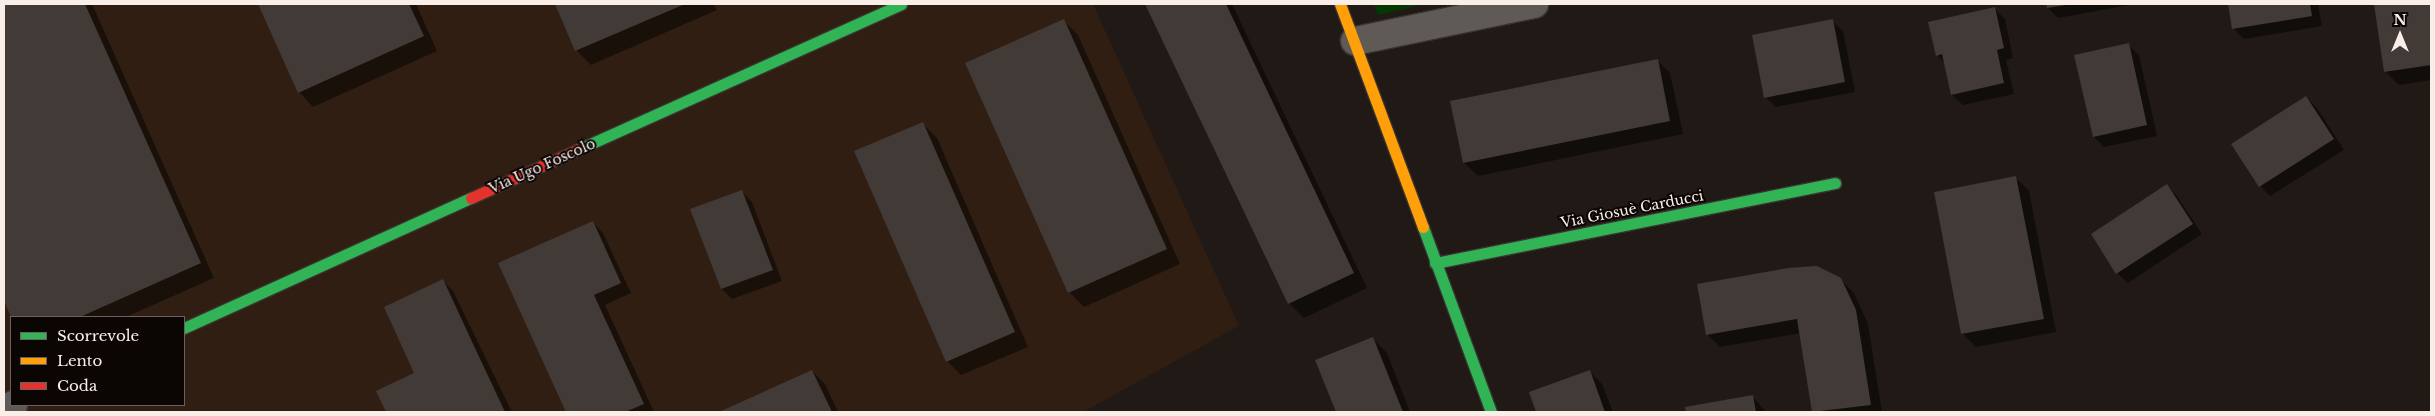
<!DOCTYPE html>
<html>
<head>
<meta charset="utf-8">
<style>
  body { margin:0 }
  #map { position:relative; width:2435px; height:416px; overflow:hidden; background:#211915; font-family:"Libre Baskerville",serif }
  div>[style] { position:absolute }
  [style*='--x'] { left:calc(var(--x)*1px); top:calc(var(--y)*1px); width:calc(var(--w)*1px); rotate:calc(var(--a)*1deg) }
  .built>* { inset:0; background:#311e13 }
  .green>* { inset:0; background:#043803 }
  .shadow>* { inset:0; background:#0007 }
  .building>* { inset:0; background:#423a37 }
  .roads { filter:drop-shadow(1px 0 #39332f) drop-shadow(-1px 0 #39332f) drop-shadow(0 1px #39332f) drop-shadow(0 -1px #39332f) }
  .street>* { height:28px; margin:-14px; padding:0 14px; transform-origin:14px; border-radius:14px; background:#605a56 }
  .fast>* { height:11px; margin:-5.5px; padding:0 5.5px; transform-origin:5.5px; border-radius:5.5px; background:#30b455 }
  .slow>* { height:11px; margin:-5.5px; padding:0 5.5px; transform-origin:5.5px; border-radius:5.5px; background:#ff9f0a }
  .jam>* { height:11px; margin:-5.5px; padding:0 5.5px; transform-origin:5.5px; border-radius:5.5px; background:#e5322d }
  span { translate:-50% -50%; white-space:nowrap; text-align:center; line-height:1.15; -webkit-text-stroke:4px #0b0503; paint-order:stroke }
  .street-label { font-size:14px; color:#faeee8 }
  .frame { position:absolute; inset:0; border:5px solid #faeee8; pointer-events:none }
  .legend { position:absolute; left:10px; top:316px; width:175px; height:90px; box-sizing:border-box; background:#0b0503; border:1px solid #6b625f; margin:0; padding:6px 9px; list-style:none; font-size:15px; color:#faeee8 }
  .legend li { display:flex; align-items:center; gap:10px; height:25px }
  .legend b { width:25px; border:1px solid #6b625f }
  .north { position:absolute; left:2375px; top:10px; width:50px; height:50px; -webkit-text-stroke:4px #0b0503; paint-order:stroke; rotate:0deg; font-size:14px; font-weight:700; line-height:20px; text-align:center; color:#faeee8 }
  .north::after { content:''; display:block; margin:auto; width:18px; height:22px; background:#faeee8; clip-path:polygon(50% 0,100% 100%,50% 72%,0 100%) }
</style>
</head>
<body>
<div id="map">
  <div class="built">
    <div style="clip-path:polygon(evenodd,4px 4px,1093px 4px,1239px 326px,1083px 412px,4px 412px,4px 4px,11px 317px,184px 317px,184px 405px,11px 405px,11px 317px)"></div>
  </div>
  <div class="green">
    <div style="clip-path:polygon(1374px 4px,1425px 4px,1378px 15px)"></div>
  </div>
  <div class="shadow">
    <div style="clip-path:polygon(4px 4px,92px 4px,214px 278px,126px 317px,12px 317px,4px 298px)"></div>
    <div style="clip-path:polygon(259px 4px,416px 4px,437px 51px,313px 107px,299px 92px)"></div>
    <div style="clip-path:polygon(556px 4px,714px 4px,717px 10px,591px 65px,576px 50px)"></div>
    <div style="clip-path:polygon(1147px 4px,1232px 4px,1367px 288px,1304px 318px,1289px 303px)"></div>
    <div style="clip-path:polygon(2047px 4px,2135px 4px,2058px 18px,2048px 8px)"></div>
    <div style="clip-path:polygon(2230px 4px,2318px 4px,2322px 26px,2244px 39px,2233px 28px)"></div>
    <div style="clip-path:polygon(2376px 4px,2431px 4px,2431px 80px,2399px 85px,2386px 72px)"></div>
    <div style="clip-path:polygon(1994px 8px,2005px 19px,2013px 58px,2006px 60px,2014px 94px,1963px 105px,1952px 95px,1945px 63px,1937px 55px)"></div>
    <div style="clip-path:polygon(1063px 20px,1078px 35px,1180px 264px,1084px 307px,1069px 292px)"></div>
    <div style="clip-path:polygon(1832px 21px,1843px 31px,1855px 92px,1776px 107px,1765px 97px)"></div>
    <div style="clip-path:polygon(2128px 45px,2139px 55px,2157px 136px,2104px 147px,2094px 137px)"></div>
    <div style="clip-path:polygon(1657px 60px,1670px 73px,1683px 134px,1478px 176px,1464px 163px,1452px 102px)"></div>
    <div style="clip-path:polygon(2306px 97px,2317px 108px,2344px 150px,2270px 196px,2260px 186px)"></div>
    <div style="clip-path:polygon(922px 123px,937px 138px,1028px 347px,961px 375px,947px 361px)"></div>
    <div style="clip-path:polygon(2016px 178px,2029px 191px,2056px 332px,1976px 347px,1963px 334px,1935px 193px)"></div>
    <div style="clip-path:polygon(2167px 186px,2177px 196px,2202px 234px,2128px 283px,2117px 273px,2092px 235px)"></div>
    <div style="clip-path:polygon(741px 191px,752px 202px,782px 281px,732px 299px,722px 289px)"></div>
    <div style="clip-path:polygon(593px 222px,603px 233px,631px 293px,605px 305px,654px 412px,567px 412px,500px 264px)"></div>
    <div style="clip-path:polygon(1840px 279px,1854px 293px,1868px 324px,1882px 412px,1813px 412px,1801px 333px,1720px 347px,1707px 334px)"></div>
    <div style="clip-path:polygon(443px 281px,453px 291px,512px 412px,388px 412px,378px 392px,417px 374px)"></div>
    <div style="clip-path:polygon(1373px 339px,1387px 353px,1410px 412px,1337px 412px,1317px 361px)"></div>
    <div style="clip-path:polygon(812px 371px,825px 384px,838px 412px,722px 412px)"></div>
    <div style="clip-path:polygon(1589px 371px,1602px 384px,1613px 412px,1538px 412px,1530px 393px)"></div>
    <div style="clip-path:polygon(1752px 396px,1766px 412px,1688px 412px,1687px 408px)"></div>
  </div>
  <div class="building">
    <div style="clip-path:polygon(4px 4px,85px 4px,201px 263px,80px 317px,11px 317px,4px 301px)"></div>
    <div style="clip-path:polygon(258px 4px,409px 4px,424px 36px,298px 93px)"></div>
    <div style="clip-path:polygon(555px 4px,685px 4px,575px 51px)"></div>
    <div style="clip-path:polygon(1145px 4px,1226px 4px,1354px 273px,1288px 304px)"></div>
    <div style="clip-path:polygon(2046px 4px,2066px 4px,2066px 5px,2047px 8px)"></div>
    <div style="clip-path:polygon(2228px 4px,2310px 4px,2312px 16px,2232px 29px)"></div>
    <div style="clip-path:polygon(2374px 4px,2431px 4px,2431px 65px,2384px 72px)"></div>
    <div style="clip-path:polygon(1995px 7px,2004px 48px,1997px 50px,2004px 83px,1951px 95px,1942px 54px,1936px 56px,1928px 22px)"></div>
    <div style="clip-path:polygon(1064px 19px,1167px 249px,1068px 293px,965px 63px)"></div>
    <div style="clip-path:polygon(1833px 19px,1845px 82px,1764px 98px,1752px 35px)"></div>
    <div style="clip-path:polygon(2129px 43px,2147px 125px,2093px 137px,2074px 55px)"></div>
    <div style="clip-path:polygon(1658px 59px,1670px 121px,1463px 163px,1450px 101px)"></div>
    <div style="clip-path:polygon(2306px 96px,2334px 139px,2259px 187px,2231px 144px)"></div>
    <div style="clip-path:polygon(923px 122px,1015px 332px,946px 362px,854px 151px)"></div>
    <div style="clip-path:polygon(2016px 176px,2044px 319px,1961px 334px,1934px 192px)"></div>
    <div style="clip-path:polygon(2167px 184px,2193px 224px,2116px 274px,2091px 234px)"></div>
    <div style="clip-path:polygon(742px 190px,773px 270px,721px 289px,690px 209px)"></div>
    <div style="clip-path:polygon(593px 221px,621px 283px,594px 295px,644px 404px,625px 412px,566px 412px,498px 263px)"></div>
    <div style="clip-path:polygon(1817px 266px,1841px 278px,1856px 310px,1871px 405px,1812px 412px,1797px 319px,1706px 335px,1697px 284px,1788px 268px)"></div>
    <div style="clip-path:polygon(443px 279px,474px 346px,505px 412px,386px 412px,376px 391px,414px 373px,384px 307px)"></div>
    <div style="clip-path:polygon(1373px 337px,1403px 412px,1336px 412px,1315px 360px)"></div>
    <div style="clip-path:polygon(812px 370px,832px 412px,719px 412px)"></div>
    <div style="clip-path:polygon(1590px 370px,1605px 412px,1536px 412px,1529px 392px)"></div>
    <div style="clip-path:polygon(1753px 395px,1756px 412px,1686px 412px,1685px 407px)"></div>
  </div>
  <div class="roads">
    <div class="street">
      <div style="--x:1355;--y:41;--w:183;--a:-11.7"></div>
      <div style="--x:4;--y:409;--w:10;--a:-24"></div>
    </div>
    <div class="fast">
      <div style="--x:579;--y:149;--w:353;--a:-24.2"></div>
      <div style="--x:1423;--y:227;--w:197;--a:69.8"></div>
      <div style="--x:1435;--y:263;--w:408;--a:-11.3"></div>
      <div style="--x:184;--y:328;--w:315;--a:-24.4"></div>
    </div>
    <div class="slow">
      <div style="--x:1340;--y:4;--w:238;--a:69.6"></div>
    </div>
    <div class="jam">
      <div style="--x:471;--y:198;--w:119;--a:-24.4"></div>
    </div>
  </div>
  <div class="street-label">
    <span style="left:542px;top:166px;rotate:-24deg">Via Ugo Foscolo</span>
    <span style="left:1632px;top:209px;rotate:-11deg">Via Giosuè Carducci</span>
  </div>
  <div class="frame"></div>
  <ul class="legend">
  <li><b style="height:6px;background:#30b455"></b>Scorrevole</li>
  <li><b style="height:6px;background:#ff9f0a"></b>Lento</li>
  <li><b style="height:6px;background:#e5322d"></b>Coda</li>
  </ul>
  <div class="north">N</div>
</div>
</body>
</html>
